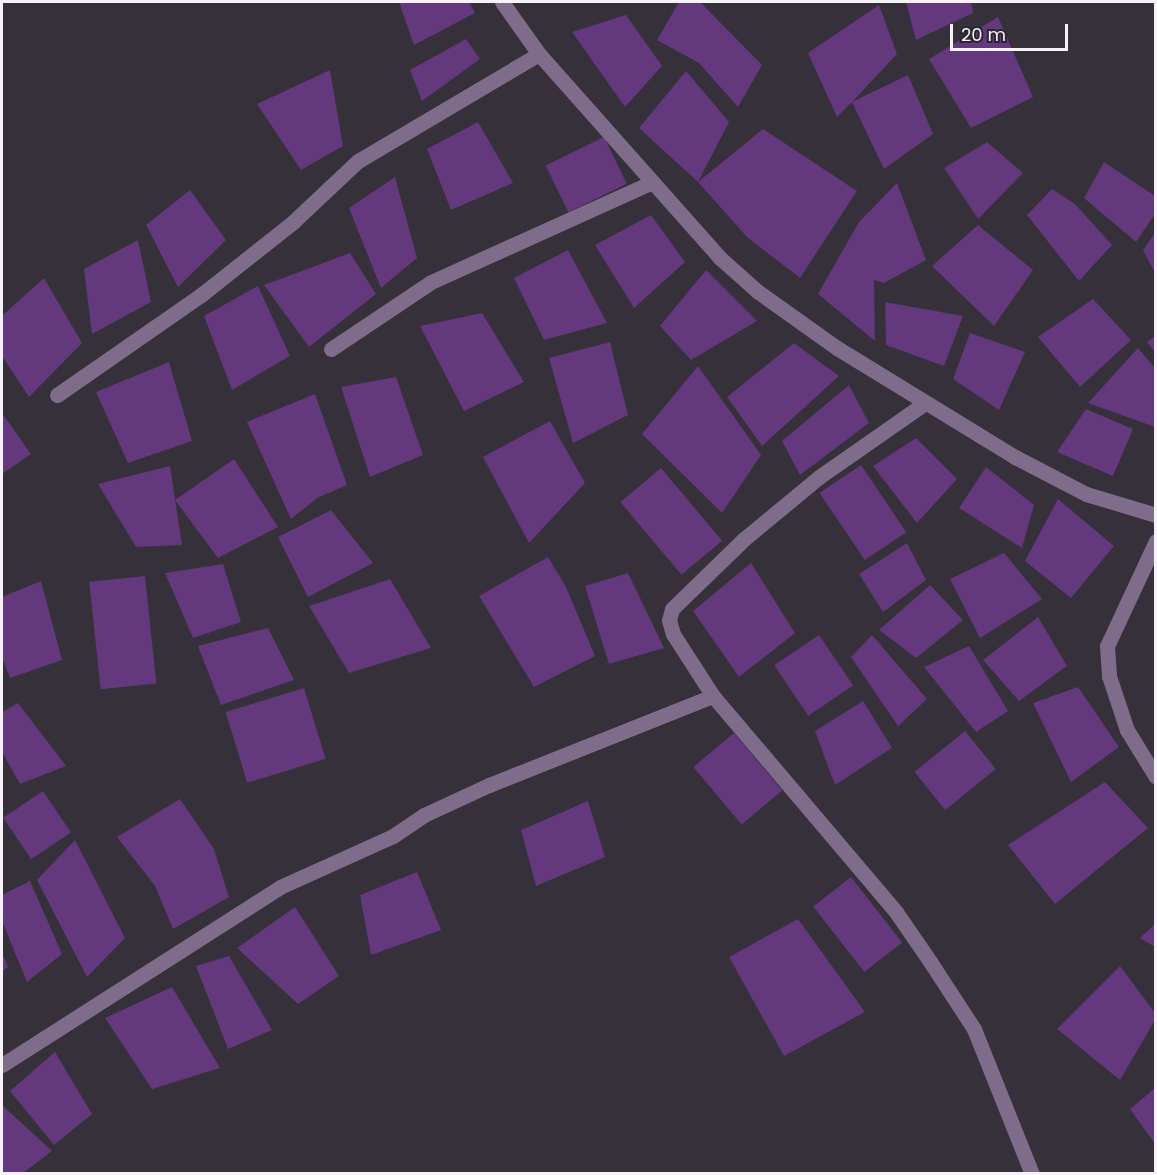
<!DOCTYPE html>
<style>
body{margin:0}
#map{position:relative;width:1157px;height:1175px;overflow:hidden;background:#353039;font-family:Poppins,sans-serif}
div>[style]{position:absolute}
.building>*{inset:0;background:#63387c;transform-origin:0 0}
.minor>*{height:15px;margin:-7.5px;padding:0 7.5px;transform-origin:7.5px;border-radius:7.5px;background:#7f6c8b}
span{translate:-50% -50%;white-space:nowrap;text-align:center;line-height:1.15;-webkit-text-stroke:4.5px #2b262f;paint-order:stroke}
.frame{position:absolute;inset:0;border:3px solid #f5f2f8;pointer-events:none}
.scale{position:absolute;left:950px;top:24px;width:118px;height:27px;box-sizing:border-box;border:3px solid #f5f2f8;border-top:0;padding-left:8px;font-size:18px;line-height:21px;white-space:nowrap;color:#f5f2f8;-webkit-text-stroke:4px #2b262f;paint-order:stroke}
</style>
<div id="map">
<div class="building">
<div style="clip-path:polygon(399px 2px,469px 2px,475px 13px,414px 45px)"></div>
<div style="clip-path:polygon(679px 2px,700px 2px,762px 65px,738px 107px,699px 63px,657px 40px)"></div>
<div style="clip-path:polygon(906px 2px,971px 2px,973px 13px,916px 40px)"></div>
<div style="clip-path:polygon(879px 5px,897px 54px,852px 102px,908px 75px,933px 134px,884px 169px,852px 102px,837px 117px,808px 53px)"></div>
<div style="clip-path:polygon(626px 15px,662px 66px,625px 107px,572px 32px)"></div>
<div style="clip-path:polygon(998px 17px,1033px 97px,971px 128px,929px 59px)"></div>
<div style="clip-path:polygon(466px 39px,480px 59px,422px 101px,410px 70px)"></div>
<div style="clip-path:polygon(330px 70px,343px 146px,301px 170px,257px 104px)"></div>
<div style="clip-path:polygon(686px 71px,729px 122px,698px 182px,639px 128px)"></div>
<div style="clip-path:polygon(478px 122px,513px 183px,451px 210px,427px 149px)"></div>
<div style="clip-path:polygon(763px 129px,857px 191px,800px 278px,747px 237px,698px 182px)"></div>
<div style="left:604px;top:137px;width:52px;height:65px;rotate:64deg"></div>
<div style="clip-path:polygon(987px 142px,1023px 173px,978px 219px,944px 168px)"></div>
<div style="clip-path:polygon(1104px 162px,1155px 196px,1155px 214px,1136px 242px,1084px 198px)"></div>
<div style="clip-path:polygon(395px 177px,417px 258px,381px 288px,349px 208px)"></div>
<div style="clip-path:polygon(897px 183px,926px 260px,884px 283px,874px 280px,875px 341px,818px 294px,859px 222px)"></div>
<div style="clip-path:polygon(1052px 189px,1075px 204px,1112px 245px,1079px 281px,1027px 215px)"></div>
<div style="clip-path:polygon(190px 190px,226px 240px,178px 287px,146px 225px)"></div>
<div style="clip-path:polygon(651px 215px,685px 262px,634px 308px,595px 245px)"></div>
<div style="clip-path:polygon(978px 225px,1033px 270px,994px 326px,932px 266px)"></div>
<div style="clip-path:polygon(1155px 233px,1155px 273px,1143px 250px)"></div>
<div style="clip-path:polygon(138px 240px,151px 302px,92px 334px,84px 269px)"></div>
<div style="clip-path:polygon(568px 250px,607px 323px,544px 340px,514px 278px)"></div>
<div style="clip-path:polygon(350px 253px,376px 294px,309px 347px,264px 285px)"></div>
<div style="clip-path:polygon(706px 270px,757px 321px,691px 360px,660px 326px)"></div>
<div style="clip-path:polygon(44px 278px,82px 343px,29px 397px,2px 356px,2px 316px)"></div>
<div style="clip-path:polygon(258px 286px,290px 356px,232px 390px,204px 316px)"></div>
<div style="clip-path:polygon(1093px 299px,1131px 340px,1080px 387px,1038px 337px)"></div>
<div style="clip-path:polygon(885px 302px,963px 316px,944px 366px,886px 345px)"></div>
<div style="clip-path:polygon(482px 313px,524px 382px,464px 411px,420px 326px)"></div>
<div style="clip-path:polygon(970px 333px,1025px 352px,999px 410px,953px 379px)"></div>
<div style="clip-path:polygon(1155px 336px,1155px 352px,1147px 342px)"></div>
<div style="clip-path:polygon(610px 342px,628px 415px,573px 443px,549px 358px)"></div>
<div style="clip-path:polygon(794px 343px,839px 376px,762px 446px,727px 397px)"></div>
<div style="clip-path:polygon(1138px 348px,1155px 368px,1155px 427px,1088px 403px)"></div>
<div style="clip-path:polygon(169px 362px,192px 441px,128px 463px,96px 392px)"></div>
<div style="clip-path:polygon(698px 366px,761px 455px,722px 513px,642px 434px)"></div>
<div style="clip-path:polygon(396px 377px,423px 455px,370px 477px,341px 387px)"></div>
<div style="clip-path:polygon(849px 385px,869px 423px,800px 475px,782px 441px)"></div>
<div style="clip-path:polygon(315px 394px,347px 485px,317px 498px,291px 519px,247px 422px)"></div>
<div style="clip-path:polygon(1086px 409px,1133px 429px,1113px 476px,1057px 452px)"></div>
<div style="clip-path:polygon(2px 413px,31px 454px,2px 474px)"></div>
<div style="clip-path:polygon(550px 421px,585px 483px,529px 543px,483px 457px)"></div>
<div style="clip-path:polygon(916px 438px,957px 479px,917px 523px,873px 466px)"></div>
<div style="clip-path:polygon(234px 459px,278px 527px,218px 558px,175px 500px)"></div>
<div style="left:861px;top:465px;width:81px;height:50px;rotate:56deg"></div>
<div style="clip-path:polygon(170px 466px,182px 545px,136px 547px,98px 484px)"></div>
<div style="clip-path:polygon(986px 467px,1034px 505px,1022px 548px,959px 508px)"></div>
<div style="left:661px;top:468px;width:95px;height:53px;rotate:50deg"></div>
<div style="clip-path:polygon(1058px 499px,1114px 546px,1071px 598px,1025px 561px)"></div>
<div style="clip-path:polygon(331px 510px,373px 563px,308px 597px,278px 537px)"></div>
<div style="clip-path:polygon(907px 543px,926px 580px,883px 612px,859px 574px)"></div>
<div style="clip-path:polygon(1004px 553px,1042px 599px,980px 638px,950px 579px)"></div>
<div style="clip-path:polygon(548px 557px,566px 587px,595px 656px,534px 687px,479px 596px)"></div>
<div style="clip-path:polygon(751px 563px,795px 633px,739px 677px,693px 611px)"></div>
<div style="clip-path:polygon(223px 564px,241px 622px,193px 638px,165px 573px)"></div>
<div style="clip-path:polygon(628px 573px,664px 648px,609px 664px,585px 586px)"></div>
<div style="left:145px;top:576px;width:108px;height:56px;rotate:84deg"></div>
<div style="clip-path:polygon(390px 579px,431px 648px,349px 673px,309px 606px)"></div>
<div style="clip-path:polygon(41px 581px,62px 660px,10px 678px,2px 657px,2px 597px)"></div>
<div style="clip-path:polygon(930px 585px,963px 620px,916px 658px,879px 630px)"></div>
<div style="clip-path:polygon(1038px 617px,1067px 666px,1019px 701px,983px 660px)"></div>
<div style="clip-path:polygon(268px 628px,294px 680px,221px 705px,198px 646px)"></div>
<div style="left:819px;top:635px;width:61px;height:54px;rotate:56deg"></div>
<div style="clip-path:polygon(872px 635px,927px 699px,898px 726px,851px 657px)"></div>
<div style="clip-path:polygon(969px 646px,1008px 711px,976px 732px,924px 667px)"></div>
<div style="clip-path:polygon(1078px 687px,1119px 747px,1071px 782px,1033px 703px)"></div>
<div style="left:304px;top:688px;width:74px;height:82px;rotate:73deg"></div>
<div style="clip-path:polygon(863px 701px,892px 748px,835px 785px,815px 731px)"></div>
<div style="clip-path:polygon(18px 703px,66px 766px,20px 784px,2px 752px,2px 712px)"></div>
<div style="left:965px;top:731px;width:49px;height:65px;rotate:51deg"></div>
<div style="left:734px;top:733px;width:75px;height:53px;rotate:50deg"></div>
<div style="clip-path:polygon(1105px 782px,1148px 828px,1055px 904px,1008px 845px)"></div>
<div style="left:43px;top:791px;width:50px;height:48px;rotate:56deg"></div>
<div style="clip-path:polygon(180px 799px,214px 849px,229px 897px,173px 929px,155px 886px,117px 837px)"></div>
<div style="clip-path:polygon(588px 801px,605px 857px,536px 886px,521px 830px)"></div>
<div style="clip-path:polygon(75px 840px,125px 938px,87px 977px,37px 880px)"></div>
<div style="clip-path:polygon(417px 872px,441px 930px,371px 955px,360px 895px)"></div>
<div style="left:851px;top:877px;width:83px;height:48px;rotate:52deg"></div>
<div style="clip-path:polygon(30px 881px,62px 954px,27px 982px,2px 921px,2px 895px)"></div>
<div style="clip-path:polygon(295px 907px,339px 976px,298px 1004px,237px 948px)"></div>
<div style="clip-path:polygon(798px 919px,865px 1012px,784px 1056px,729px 957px)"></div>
<div style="clip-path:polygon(1155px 924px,1155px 947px,1140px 938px)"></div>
<div style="clip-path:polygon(2px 953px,8px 967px,2px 972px)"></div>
<div style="clip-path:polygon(229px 956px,272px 1030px,228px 1049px,196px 966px)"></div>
<div style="clip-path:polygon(1120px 966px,1155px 1013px,1155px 1020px,1120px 1080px,1057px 1029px)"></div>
<div style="clip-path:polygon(172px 987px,220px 1068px,152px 1089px,105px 1018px)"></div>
<div style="clip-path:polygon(55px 1052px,92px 1114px,54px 1145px,10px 1091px)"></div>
<div style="clip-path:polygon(1155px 1088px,1155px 1144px,1130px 1109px)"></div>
<div style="clip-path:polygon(2px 1105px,52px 1151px,23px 1173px,2px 1173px)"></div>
</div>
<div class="minor">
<div style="left:502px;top:2px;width:64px;rotate:54.6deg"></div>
<div style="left:539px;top:54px;width:273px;rotate:48.4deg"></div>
<div style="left:720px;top:258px;width:50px;rotate:41.7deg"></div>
<div style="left:757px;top:291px;width:98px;rotate:35.5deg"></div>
<div style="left:837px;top:348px;width:209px;rotate:31.5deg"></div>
<div style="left:1015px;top:457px;width:80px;rotate:27.5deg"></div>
<div style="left:1086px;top:494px;width:73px;rotate:16.7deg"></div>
<div style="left:331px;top:349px;width:120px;rotate:-33.8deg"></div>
<div style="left:431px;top:282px;width:243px;rotate:-24.3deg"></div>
<div style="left:57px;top:395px;width:175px;rotate:-34.8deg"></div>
<div style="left:201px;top:295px;width:117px;rotate:-38.4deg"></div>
<div style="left:293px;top:222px;width:89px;rotate:-43.2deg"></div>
<div style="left:358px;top:161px;width:210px;rotate:-30.6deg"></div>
<div style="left:925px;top:403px;width:129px;rotate:145.1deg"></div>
<div style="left:819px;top:477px;width:97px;rotate:140.4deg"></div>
<div style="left:744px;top:539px;width:100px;rotate:135.8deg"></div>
<div style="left:672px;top:609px;width:11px;rotate:105deg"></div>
<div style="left:669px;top:620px;width:15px;rotate:74deg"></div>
<div style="left:673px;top:634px;width:74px;rotate:57.2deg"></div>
<div style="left:713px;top:696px;width:283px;rotate:49.7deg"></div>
<div style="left:896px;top:912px;width:62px;rotate:55.5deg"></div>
<div style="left:931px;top:963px;width:79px;rotate:56.9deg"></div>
<div style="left:974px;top:1029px;width:156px;rotate:68.2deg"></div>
<div style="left:1156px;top:541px;width:116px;rotate:115deg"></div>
<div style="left:1107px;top:646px;width:30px;rotate:86deg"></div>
<div style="left:1109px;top:676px;width:57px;rotate:71.6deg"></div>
<div style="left:1127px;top:730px;width:55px;rotate:58.3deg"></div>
<div style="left:2px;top:1065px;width:330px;rotate:-32.6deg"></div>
<div style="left:280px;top:887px;width:124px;rotate:-24.3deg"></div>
<div style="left:393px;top:836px;width:37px;rotate:-34deg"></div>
<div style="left:424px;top:815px;width:72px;rotate:-24.8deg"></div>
<div style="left:489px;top:785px;width:241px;rotate:-21.7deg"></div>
</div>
<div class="frame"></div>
<div class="scale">20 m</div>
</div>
